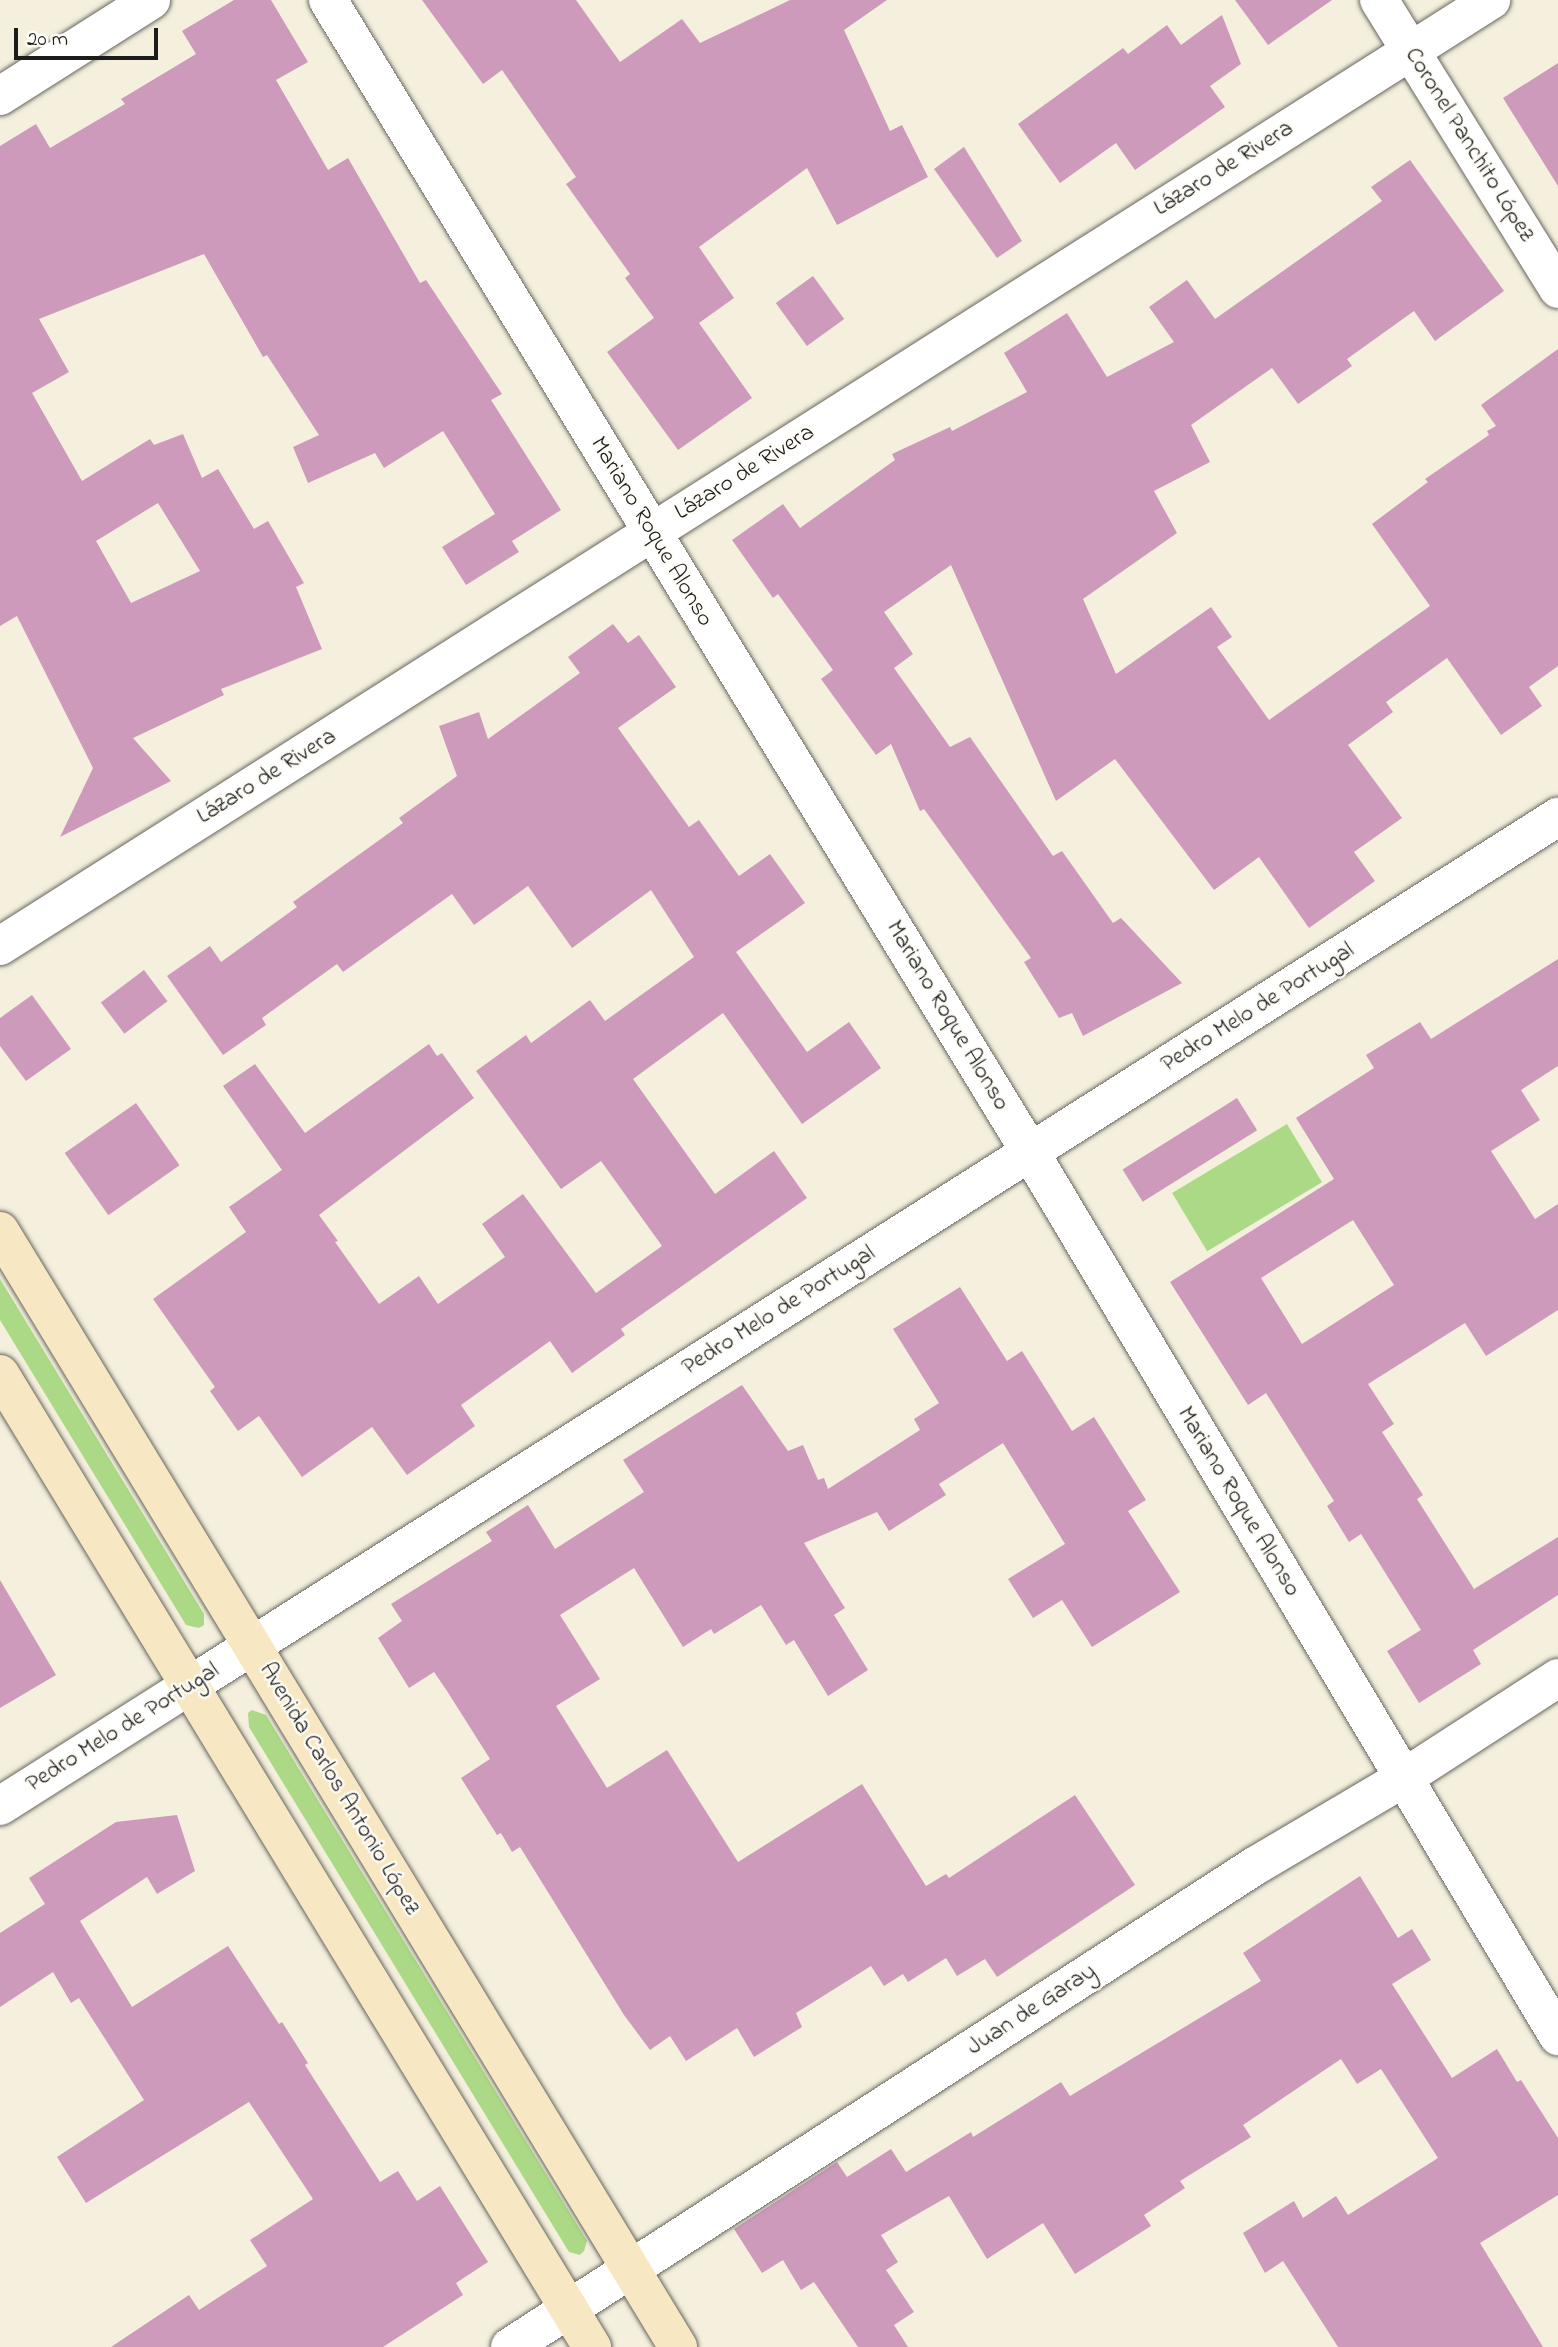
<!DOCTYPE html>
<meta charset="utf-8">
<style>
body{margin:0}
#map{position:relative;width:1558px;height:2347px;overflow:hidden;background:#f4f0dd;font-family:"Indie Flower",sans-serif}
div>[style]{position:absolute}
.green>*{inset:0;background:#abd985;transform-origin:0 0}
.building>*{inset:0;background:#ce9abc;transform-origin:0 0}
.roads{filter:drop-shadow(0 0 2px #686660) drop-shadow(0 0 2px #686660)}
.minor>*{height:38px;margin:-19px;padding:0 19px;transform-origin:19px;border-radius:19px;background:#fff}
.tertiary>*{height:38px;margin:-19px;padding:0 19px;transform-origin:19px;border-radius:19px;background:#fff}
.secondary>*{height:38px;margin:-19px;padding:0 19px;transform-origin:19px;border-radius:19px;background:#f7e8c3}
span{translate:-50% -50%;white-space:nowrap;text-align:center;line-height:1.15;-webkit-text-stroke:5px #fdfcf7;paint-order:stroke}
.street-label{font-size:24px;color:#1c1c1c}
.scale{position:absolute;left:14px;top:28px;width:144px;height:32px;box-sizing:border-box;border:4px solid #1c1c1c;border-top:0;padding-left:9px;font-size:21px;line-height:24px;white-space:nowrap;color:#1c1c1c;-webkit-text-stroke:5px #fdfcf7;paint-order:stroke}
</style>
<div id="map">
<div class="green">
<div style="left:1287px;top:1124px;width:68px;height:134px;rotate:59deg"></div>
<div style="clip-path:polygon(0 1279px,204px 1614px,204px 1625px,199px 1628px,186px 1625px,0 1320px)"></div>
<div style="clip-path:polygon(252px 1710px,266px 1715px,587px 2241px,584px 2251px,580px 2255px,569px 2252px,249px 1727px,248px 1713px)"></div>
</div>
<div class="building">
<div style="clip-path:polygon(evenodd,234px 0,271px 0,308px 62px,276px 80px,328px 170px,348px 158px,420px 283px,426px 280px,502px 394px,491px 400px,561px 510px,512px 541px,519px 552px,466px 585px,442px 547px,495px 514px,443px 431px,384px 468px,375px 453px,308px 483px,293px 447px,319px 435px,267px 355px,263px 357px,204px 254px,39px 319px,69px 372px,32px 393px,82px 481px,150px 439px,154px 445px,183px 434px,202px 478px,218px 469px,254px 529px,268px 521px,304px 583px,296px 587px,322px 649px,221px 689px,224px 695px,133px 738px,171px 781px,60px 837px,93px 768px,17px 616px,0 626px,0 146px,36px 124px,50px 148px,125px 104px,121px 99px,196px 54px,182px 31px,234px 0,158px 503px,200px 571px,131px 603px,96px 541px,158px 503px)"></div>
<div style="clip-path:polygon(422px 0,576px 0,620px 62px,682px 19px,700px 43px,790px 0,887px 0,844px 30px,890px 131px,902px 125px,928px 177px,837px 225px,807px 168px,699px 247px,734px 298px,699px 323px,752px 398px,678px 450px,607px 352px,654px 318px,625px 278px,630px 274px,566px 184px,576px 177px,502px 70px,483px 84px)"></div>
<div style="clip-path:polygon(1235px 0,1332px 0,1268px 45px)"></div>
<div style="clip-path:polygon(1222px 15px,1241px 64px,1210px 86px,1225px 107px,1135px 170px,1116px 143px,1060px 183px,1018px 124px,1123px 48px,1128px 54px,1167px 25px,1181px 45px)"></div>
<div style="clip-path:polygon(1558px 63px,1558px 186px,1503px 98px)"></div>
<div style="clip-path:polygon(964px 147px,1022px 241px,997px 258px,934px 169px)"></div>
<div style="clip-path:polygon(1410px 160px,1504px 291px,1435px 341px,1414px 311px,1347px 359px,1352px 366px,1298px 404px,1272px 368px,1191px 425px,1210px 462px,1154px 491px,1177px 533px,1083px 599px,1116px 674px,1211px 607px,1232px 637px,1217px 647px,1269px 720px,1430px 606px,1372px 524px,1428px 482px,1425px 479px,1489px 435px,1487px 431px,1496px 426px,1481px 405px,1558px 349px,1558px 666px,1529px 687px,1542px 706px,1501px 735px,1447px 658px,1386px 702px,1393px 712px,1348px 745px,1402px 818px,1354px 852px,1375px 881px,1309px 928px,1259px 857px,1214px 890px,1115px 759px,1056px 801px,951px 565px,884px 612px,913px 654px,894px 668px,950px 747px,970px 737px,1053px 856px,1062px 851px,1113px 923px,1121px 918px,1182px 983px,1083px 1036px,1072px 1013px,1059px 1018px,1024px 962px,1031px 958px,924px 809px,920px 811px,891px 744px,876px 755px,821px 679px,833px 670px,778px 594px,773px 598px,732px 540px,783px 504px,800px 528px,895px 460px,892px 454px,950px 427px,952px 431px,1027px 392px,1004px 353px,1067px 313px,1107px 377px,1174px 342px,1149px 307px,1187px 280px,1215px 319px,1382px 201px,1371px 187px)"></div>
<div style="left:813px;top:276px;width:53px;height:46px;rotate:54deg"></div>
<div style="clip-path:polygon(613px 624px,628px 643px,639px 635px,676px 687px,618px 728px,689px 827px,699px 820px,739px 876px,770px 854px,805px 903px,736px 952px,807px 1052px,849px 1022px,881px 1068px,802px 1124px,723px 1013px,633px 1079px,715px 1194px,774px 1151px,807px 1198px,621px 1329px,625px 1335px,572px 1373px,550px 1341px,461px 1405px,475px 1426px,407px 1475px,372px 1427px,302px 1477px,259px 1416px,238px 1431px,210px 1391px,215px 1387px,153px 1299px,246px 1232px,229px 1207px,282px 1170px,223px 1086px,255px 1064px,305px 1133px,429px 1044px,437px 1056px,442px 1053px,474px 1098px,319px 1215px,338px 1241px,335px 1242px,379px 1304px,419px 1276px,438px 1304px,505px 1257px,482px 1224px,523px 1194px,596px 1293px,662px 1246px,601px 1161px,561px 1189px,476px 1071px,526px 1035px,531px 1043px,590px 1000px,605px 1021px,694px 957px,651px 890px,572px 948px,528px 886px,474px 925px,452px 894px,343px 972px,337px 964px,262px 1018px,266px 1025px,223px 1055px,167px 976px,210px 946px,221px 962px,297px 907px,293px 902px,403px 823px,399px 818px,457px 776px,439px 726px,479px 712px,488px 739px,580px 673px,568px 657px)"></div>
<div style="clip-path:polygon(evenodd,1558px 959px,1558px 1066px,1521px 1090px,1540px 1120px,1491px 1151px,1535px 1219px,1558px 1204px,1558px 1310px,1486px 1356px,1465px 1323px,1368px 1384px,1394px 1424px,1382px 1432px,1423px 1495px,1417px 1499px,1474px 1589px,1558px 1537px,1558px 1595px,1473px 1650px,1481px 1664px,1419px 1703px,1387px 1651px,1421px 1630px,1361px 1534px,1349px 1542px,1327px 1506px,1334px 1501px,1266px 1393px,1248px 1405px,1170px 1282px,1334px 1179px,1296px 1118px,1374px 1068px,1366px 1055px,1420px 1022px,1431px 1039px,1558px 959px,1353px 1220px,1394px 1285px,1302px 1344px,1261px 1278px,1353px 1220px)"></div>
<div style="left:144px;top:970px;width:39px;height:54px;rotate:53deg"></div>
<div style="clip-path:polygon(32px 995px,71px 1049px,26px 1081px,0 1046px,0 1018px)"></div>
<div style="left:1237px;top:1098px;width:38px;height:135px;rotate:58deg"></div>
<div style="left:136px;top:1103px;width:76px;height:87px;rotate:55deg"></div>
<div style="clip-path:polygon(960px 1287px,1007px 1361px,1022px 1351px,1072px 1431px,1094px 1417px,1146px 1500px,1128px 1511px,1180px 1592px,1092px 1647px,1062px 1600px,1033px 1618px,1008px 1579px,1065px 1544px,1003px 1443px,939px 1484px,946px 1495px,889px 1531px,877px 1512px,804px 1543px,845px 1608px,834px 1615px,868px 1670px,828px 1696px,794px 1640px,786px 1645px,761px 1605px,714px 1634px,711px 1629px,683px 1647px,634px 1568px,560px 1615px,600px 1679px,556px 1706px,607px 1788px,667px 1750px,738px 1862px,862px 1784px,926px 1886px,946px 1874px,949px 1878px,1075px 1795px,1135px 1885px,997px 1977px,985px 1959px,957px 1976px,946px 1958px,908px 1982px,903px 1974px,884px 1986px,871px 1966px,796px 2013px,802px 2027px,754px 2057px,737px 2028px,686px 2061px,670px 2036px,650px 2050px,624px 2015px,520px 1847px,512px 1852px,501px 1833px,497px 1835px,461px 1778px,490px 1759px,447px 1691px,434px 1672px,409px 1688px,378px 1638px,402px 1621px,391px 1604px,492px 1541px,486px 1532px,528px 1505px,555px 1549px,644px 1492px,623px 1460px,742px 1385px,788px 1451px,803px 1445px,818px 1480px,824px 1478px,828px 1489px,920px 1430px,914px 1419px,939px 1403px,893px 1329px)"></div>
<div style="clip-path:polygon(0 1580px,56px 1675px,0 1708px)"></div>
<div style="clip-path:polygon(177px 1815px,195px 1871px,157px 1894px,147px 1877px,80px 1921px,132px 2007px,228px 1946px,279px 2024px,282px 2022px,308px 2063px,305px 2065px,380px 2182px,398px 2171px,417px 2201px,440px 2186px,488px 2262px,456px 2283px,463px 2295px,383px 2347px,111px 2347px,189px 2295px,199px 2310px,267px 2266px,250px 2240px,313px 2199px,249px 2102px,86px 2203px,57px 2157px,144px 2100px,79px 1998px,71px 2003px,53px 1972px,0 2007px,0 1933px,45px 1904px,29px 1878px,116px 1822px)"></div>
<div style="clip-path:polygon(1360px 1876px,1398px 1938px,1412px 1929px,1431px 1960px,1392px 1984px,1452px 2078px,1497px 2049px,1517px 2082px,1521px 2080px,1558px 2138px,1558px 2195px,1480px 2243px,1543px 2347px,1338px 2347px,1283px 2261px,1265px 2273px,1243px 2233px,1294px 2201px,1303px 2218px,1336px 2196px,1348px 2215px,1438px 2158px,1381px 2069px,1357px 2084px,1341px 2059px,1243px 2125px,1251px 2137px,1180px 2181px,1185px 2188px,1144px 2215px,1151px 2226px,1075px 2274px,1043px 2223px,987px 2259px,949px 2196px,881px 2235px,898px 2262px,886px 2270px,914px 2312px,894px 2325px,908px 2347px,858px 2347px,814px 2282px,801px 2290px,783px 2260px,762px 2273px,734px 2229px,837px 2162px,847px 2177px,891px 2149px,906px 2172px,971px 2132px,973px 2137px,1061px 2082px,1070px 2096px,1261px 1981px,1243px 1953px)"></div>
</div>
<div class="roads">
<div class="minor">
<div style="left:328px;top:0;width:1349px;rotate:58.64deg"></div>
<div style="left:1030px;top:1152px;width:1030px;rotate:59.15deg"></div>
<div style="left:1379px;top:0;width:340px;rotate:58.2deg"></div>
<div style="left:0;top:96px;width:179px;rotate:-32.4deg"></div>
<div style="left:0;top:946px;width:1766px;rotate:-32.39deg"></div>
<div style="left:0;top:1806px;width:224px;rotate:-32.4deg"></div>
<div style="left:510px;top:2347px;width:887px;rotate:-32.85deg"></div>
<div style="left:1255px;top:1866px;width:171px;rotate:-30.6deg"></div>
<div style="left:1402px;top:1779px;width:186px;rotate:-32.9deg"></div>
</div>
<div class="tertiary">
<div style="left:189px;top:1686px;width:1622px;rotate:-32.41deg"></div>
</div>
<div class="secondary">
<div style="left:0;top:1231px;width:1306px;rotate:58.72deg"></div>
<div style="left:0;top:1374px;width:1139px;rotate:58.68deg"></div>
</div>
</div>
<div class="street-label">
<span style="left:1469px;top:145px;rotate:58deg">Coronel Panchito López</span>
<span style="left:1224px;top:169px;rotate:-32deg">Lázaro de Rivera</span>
<span style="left:745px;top:473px;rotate:-32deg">Lázaro de Rivera</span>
<span style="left:651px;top:532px;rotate:59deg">Mariano Roque Alonso</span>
<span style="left:267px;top:777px;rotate:-32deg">Lázaro de Rivera</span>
<span style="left:1258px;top:1008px;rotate:-32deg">Pedro Melo de Portugal</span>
<span style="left:947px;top:1016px;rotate:59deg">Mariano Roque Alonso</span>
<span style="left:779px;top:1311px;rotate:-32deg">Pedro Melo de Portugal</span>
<span style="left:1238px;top:1502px;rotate:59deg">Mariano Roque Alonso</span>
<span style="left:123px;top:1728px;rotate:-32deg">Pedro Melo de Portugal</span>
<span style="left:339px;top:1789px;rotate:59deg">Avenida Carlos Antonio López</span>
<span style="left:1032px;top:2010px;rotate:-33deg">Juan de Garay</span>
</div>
<div class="scale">20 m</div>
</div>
